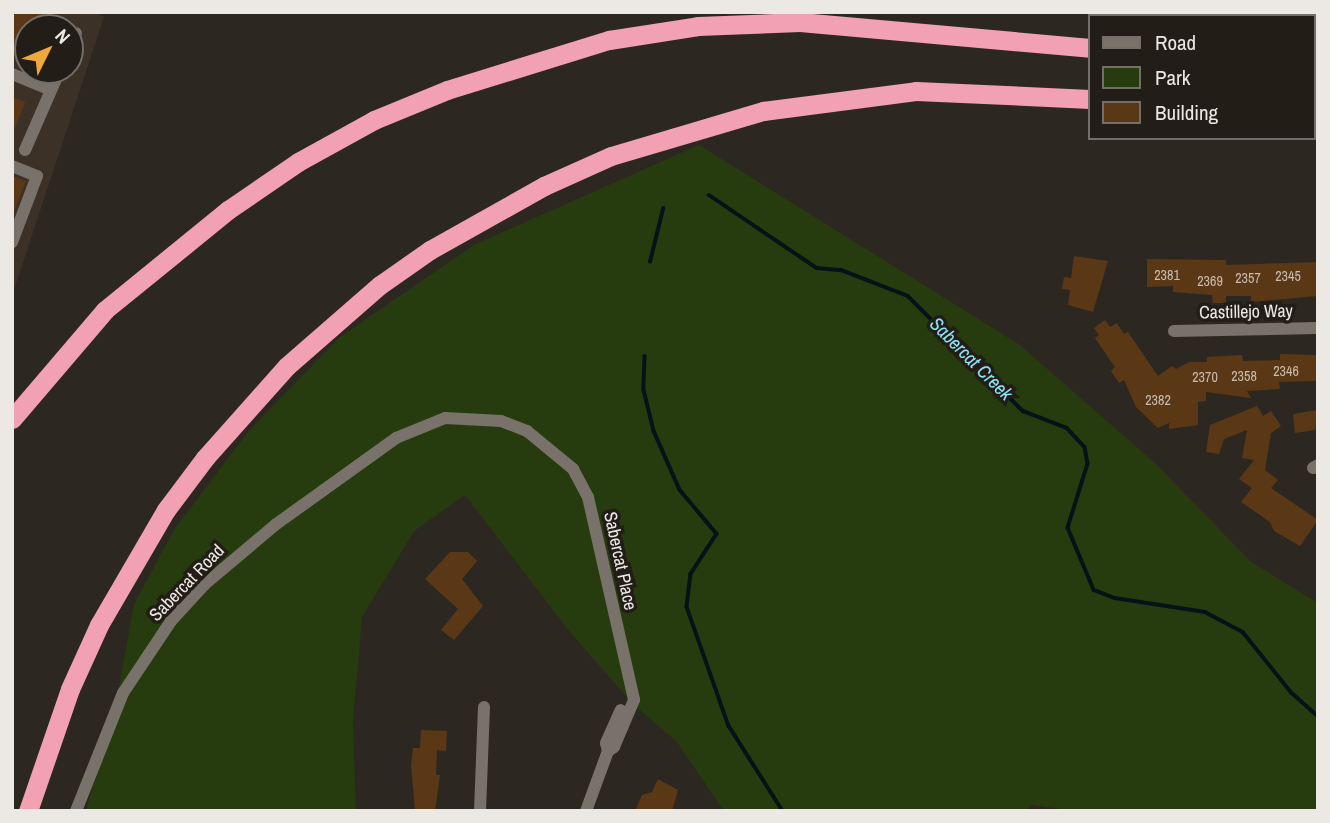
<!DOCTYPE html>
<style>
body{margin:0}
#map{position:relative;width:1330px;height:823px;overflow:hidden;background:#2d2721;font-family:"Archivo Narrow",sans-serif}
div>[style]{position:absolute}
.built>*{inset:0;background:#3c3127}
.green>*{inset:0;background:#273c0e}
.stream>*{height:3.5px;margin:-1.75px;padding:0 1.75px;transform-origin:1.75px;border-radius:1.75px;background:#041317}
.building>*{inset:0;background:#5b3815}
.minor>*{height:12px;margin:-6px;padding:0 6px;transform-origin:6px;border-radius:6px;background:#79726b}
.highway>*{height:19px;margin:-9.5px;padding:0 9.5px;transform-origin:9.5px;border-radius:9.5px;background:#f1a1b1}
span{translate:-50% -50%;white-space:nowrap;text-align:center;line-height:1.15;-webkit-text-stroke:7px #231d18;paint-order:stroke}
.number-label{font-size:14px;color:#c8bcb0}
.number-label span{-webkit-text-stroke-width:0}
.street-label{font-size:18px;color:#ece8e4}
.water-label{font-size:19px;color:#8ee3f8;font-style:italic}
.frame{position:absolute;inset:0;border:14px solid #ece8e4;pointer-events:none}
.legend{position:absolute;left:1088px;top:14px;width:228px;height:126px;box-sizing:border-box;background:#231d18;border:2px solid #736e6a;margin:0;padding:9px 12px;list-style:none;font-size:21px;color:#ece8e4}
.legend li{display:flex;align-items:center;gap:14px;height:35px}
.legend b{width:35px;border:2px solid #736e6a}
.north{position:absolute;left:14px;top:14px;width:70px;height:70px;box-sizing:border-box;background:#231d18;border:2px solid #736e6a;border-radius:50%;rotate:47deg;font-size:19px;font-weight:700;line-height:28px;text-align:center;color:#ece8e4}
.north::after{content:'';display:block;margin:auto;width:24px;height:32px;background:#eea83c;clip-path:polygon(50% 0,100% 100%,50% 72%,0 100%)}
</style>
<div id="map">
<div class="built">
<div style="clip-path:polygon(evenodd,12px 12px,95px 12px,104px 17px,12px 296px,12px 12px,28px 28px,70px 28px,70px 70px,28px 70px,28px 28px)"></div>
</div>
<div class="green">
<div style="clip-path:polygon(699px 145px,1020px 345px,1156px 464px,1251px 562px,1318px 603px,1318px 811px,1076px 811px,1032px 805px,1025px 811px,724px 811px,677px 742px,634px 705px,569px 631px,465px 495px,414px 531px,362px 617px,353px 719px,356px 811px,86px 811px,114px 715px,134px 604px,174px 530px,247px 433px,340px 337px,474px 245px)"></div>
</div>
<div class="stream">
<div style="left:709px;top:195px;width:130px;rotate:34.1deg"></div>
<div style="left:817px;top:268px;width:24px;rotate:5deg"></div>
<div style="left:841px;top:270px;width:72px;rotate:21.2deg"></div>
<div style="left:908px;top:296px;width:163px;rotate:45deg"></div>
<div style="left:1023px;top:411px;width:47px;rotate:21.1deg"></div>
<div style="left:1067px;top:428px;width:26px;rotate:47deg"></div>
<div style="left:1085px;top:447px;width:17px;rotate:80deg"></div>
<div style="left:1088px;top:464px;width:67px;rotate:107.4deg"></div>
<div style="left:1068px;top:528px;width:67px;rotate:67.2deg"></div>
<div style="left:1094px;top:590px;width:22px;rotate:21deg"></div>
<div style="left:1115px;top:598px;width:91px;rotate:8.8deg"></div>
<div style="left:1205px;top:612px;width:43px;rotate:27.8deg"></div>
<div style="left:1243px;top:632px;width:77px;rotate:51.3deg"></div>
<div style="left:1291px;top:692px;width:36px;rotate:42deg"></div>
<div style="left:650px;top:262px;width:55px;rotate:-76.2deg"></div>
<div style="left:645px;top:356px;width:34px;rotate:92deg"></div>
<div style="left:644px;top:390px;width:42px;rotate:76.3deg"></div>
<div style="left:654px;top:431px;width:64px;rotate:66.2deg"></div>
<div style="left:680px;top:490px;width:57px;rotate:49.9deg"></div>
<div style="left:717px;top:534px;width:48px;rotate:123deg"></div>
<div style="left:691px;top:574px;width:33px;rotate:97deg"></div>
<div style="left:687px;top:607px;width:126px;rotate:70.6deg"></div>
<div style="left:729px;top:726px;width:101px;rotate:57.6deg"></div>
</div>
<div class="building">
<div style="clip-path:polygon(12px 12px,61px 15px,55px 28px,28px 28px,28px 58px,12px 52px)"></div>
<div style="clip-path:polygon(12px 97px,25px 102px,13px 133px,12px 133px)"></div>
<div style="clip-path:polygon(12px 176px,26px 181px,12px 216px)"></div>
<div style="clip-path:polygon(1074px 256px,1108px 261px,1093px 312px,1068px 305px,1070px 290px,1062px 289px,1064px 277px,1071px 278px)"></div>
<div style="clip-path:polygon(1147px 259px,1226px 260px,1226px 265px,1318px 262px,1318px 296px,1251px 302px,1251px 296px,1226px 296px,1226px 303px,1213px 303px,1212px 295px,1173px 292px,1173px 286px,1147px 287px)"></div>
<div style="clip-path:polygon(1105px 320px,1110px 327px,1117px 323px,1124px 334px,1128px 332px,1158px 376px,1172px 366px,1176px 369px,1189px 362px,1207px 362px,1207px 357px,1242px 355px,1243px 361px,1280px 360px,1280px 354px,1318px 355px,1318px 381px,1279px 382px,1280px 389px,1247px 391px,1251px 398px,1206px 392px,1206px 401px,1198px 402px,1198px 425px,1169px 429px,1169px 423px,1158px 428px,1136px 407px,1124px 380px,1119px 383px,1111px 371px,1115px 367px,1095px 338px,1099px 335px,1094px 328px)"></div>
<div style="clip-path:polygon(1257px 406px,1263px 416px,1271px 411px,1281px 426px,1271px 433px,1265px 470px,1278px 480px,1271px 488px,1318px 520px,1300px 546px,1274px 531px,1270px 522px,1241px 502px,1252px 488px,1239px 479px,1254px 460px,1242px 458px,1247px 430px,1224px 439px,1219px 454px,1206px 452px,1210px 425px)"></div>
<div style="clip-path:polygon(1318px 410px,1315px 430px,1295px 433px,1293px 414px)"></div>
<div style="clip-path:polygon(450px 552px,468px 552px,477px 561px,462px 579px,483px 606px,454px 640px,441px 630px,458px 609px,425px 579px)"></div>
<div style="clip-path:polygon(421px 730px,447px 731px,446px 751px,437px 750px,436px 775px,440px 775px,435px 811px,415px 810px,411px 765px,413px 748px,420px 748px)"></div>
<div style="clip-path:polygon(658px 779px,678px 790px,672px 811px,635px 811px,642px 795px,652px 792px)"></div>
</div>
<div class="minor">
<div style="left:70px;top:46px;width:14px;rotate:-65deg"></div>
<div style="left:12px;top:74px;width:42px;rotate:22.3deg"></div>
<div style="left:25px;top:150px;width:87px;rotate:-66.4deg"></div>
<div style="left:12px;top:166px;width:27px;rotate:22deg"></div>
<div style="left:37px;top:176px;width:71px;rotate:110.7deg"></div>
<div style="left:1174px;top:331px;width:144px;rotate:-1.2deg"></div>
<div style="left:1313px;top:468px;width:6px;rotate:-31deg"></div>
<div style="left:76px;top:811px;width:127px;rotate:-68.3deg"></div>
<div style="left:123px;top:693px;width:87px;rotate:-56.3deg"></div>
<div style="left:171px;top:621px;width:50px;rotate:-47.4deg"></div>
<div style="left:205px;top:584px;width:92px;rotate:-40.1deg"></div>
<div style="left:275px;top:525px;width:149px;rotate:-35.7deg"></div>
<div style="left:396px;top:438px;width:53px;rotate:-22.2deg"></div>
<div style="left:445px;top:418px;width:56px;rotate:3.1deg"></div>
<div style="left:501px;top:421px;width:28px;rotate:21deg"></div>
<div style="left:527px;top:431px;width:60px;rotate:39.6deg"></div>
<div style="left:573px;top:469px;width:32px;rotate:62deg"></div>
<div style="left:588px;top:497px;width:208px;rotate:77.2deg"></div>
<div style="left:634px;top:700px;width:51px;rotate:113.1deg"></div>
<div style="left:614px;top:747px;width:7px;rotate:146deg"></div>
<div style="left:480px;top:811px;width:104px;rotate:-87.8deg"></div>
<div style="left:586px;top:811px;width:64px;rotate:-69.9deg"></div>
<div style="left:608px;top:751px;width:8px;rotate:-104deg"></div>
<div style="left:606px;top:743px;width:36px;rotate:-66deg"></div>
</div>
<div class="highway">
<div style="left:1314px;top:58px;width:4px"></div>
<div style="left:1314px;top:75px;width:4px;rotate:14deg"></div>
<div style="left:1314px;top:124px;width:4px"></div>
<div style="left:12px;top:419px;width:143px;rotate:-49.5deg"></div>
<div style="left:105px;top:310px;width:159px;rotate:-39.1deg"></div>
<div style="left:228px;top:210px;width:85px;rotate:-34.4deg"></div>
<div style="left:298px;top:162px;width:87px;rotate:-28.9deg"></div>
<div style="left:374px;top:120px;width:79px;rotate:-22.3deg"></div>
<div style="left:447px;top:90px;width:170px;rotate:-17.2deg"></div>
<div style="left:609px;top:40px;width:90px;rotate:-8.9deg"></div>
<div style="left:698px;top:26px;width:102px;rotate:-2.2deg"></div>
<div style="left:800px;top:22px;width:291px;rotate:5.1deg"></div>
<div style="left:28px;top:811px;width:129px;rotate:-71deg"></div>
<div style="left:70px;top:689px;width:70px;rotate:-65.6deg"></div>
<div style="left:99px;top:625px;width:133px;rotate:-59.8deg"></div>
<div style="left:166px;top:510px;width:65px;rotate:-53.1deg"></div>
<div style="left:205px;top:458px;width:123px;rotate:-48.3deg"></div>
<div style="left:287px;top:366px;width:123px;rotate:-41.1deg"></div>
<div style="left:380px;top:285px;width:61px;rotate:-35deg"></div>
<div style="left:430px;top:250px;width:131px;rotate:-29.3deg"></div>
<div style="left:544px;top:186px;width:73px;rotate:-24.1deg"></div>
<div style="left:611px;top:156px;width:159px;rotate:-16.5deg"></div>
<div style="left:763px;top:111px;width:154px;rotate:-7.4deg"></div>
<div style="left:916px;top:91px;width:174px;rotate:2.6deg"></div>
</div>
<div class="number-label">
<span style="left:1167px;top:275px">2381</span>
<span style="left:1288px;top:276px">2345</span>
<span style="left:1248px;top:278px">2357</span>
<span style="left:1210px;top:281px">2369</span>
<span style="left:1286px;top:371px">2346</span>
<span style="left:1244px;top:376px">2358</span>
<span style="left:1205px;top:377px">2370</span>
<span style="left:1158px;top:400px">2382</span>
</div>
<div class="street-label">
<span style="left:1246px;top:312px;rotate:-1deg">Castillejo Way</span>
<span style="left:620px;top:561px;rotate:78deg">Sabercat Place</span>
<span style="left:187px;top:583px;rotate:-46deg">Sabercat Road</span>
</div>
<div class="water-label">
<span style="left:971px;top:359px;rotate:45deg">Sabercat Creek</span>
</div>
<div class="frame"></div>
<ul class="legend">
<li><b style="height:9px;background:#79726b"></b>Road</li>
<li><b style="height:19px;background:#273c0e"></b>Park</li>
<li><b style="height:19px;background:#5b3815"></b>Building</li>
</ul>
<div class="north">N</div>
</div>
